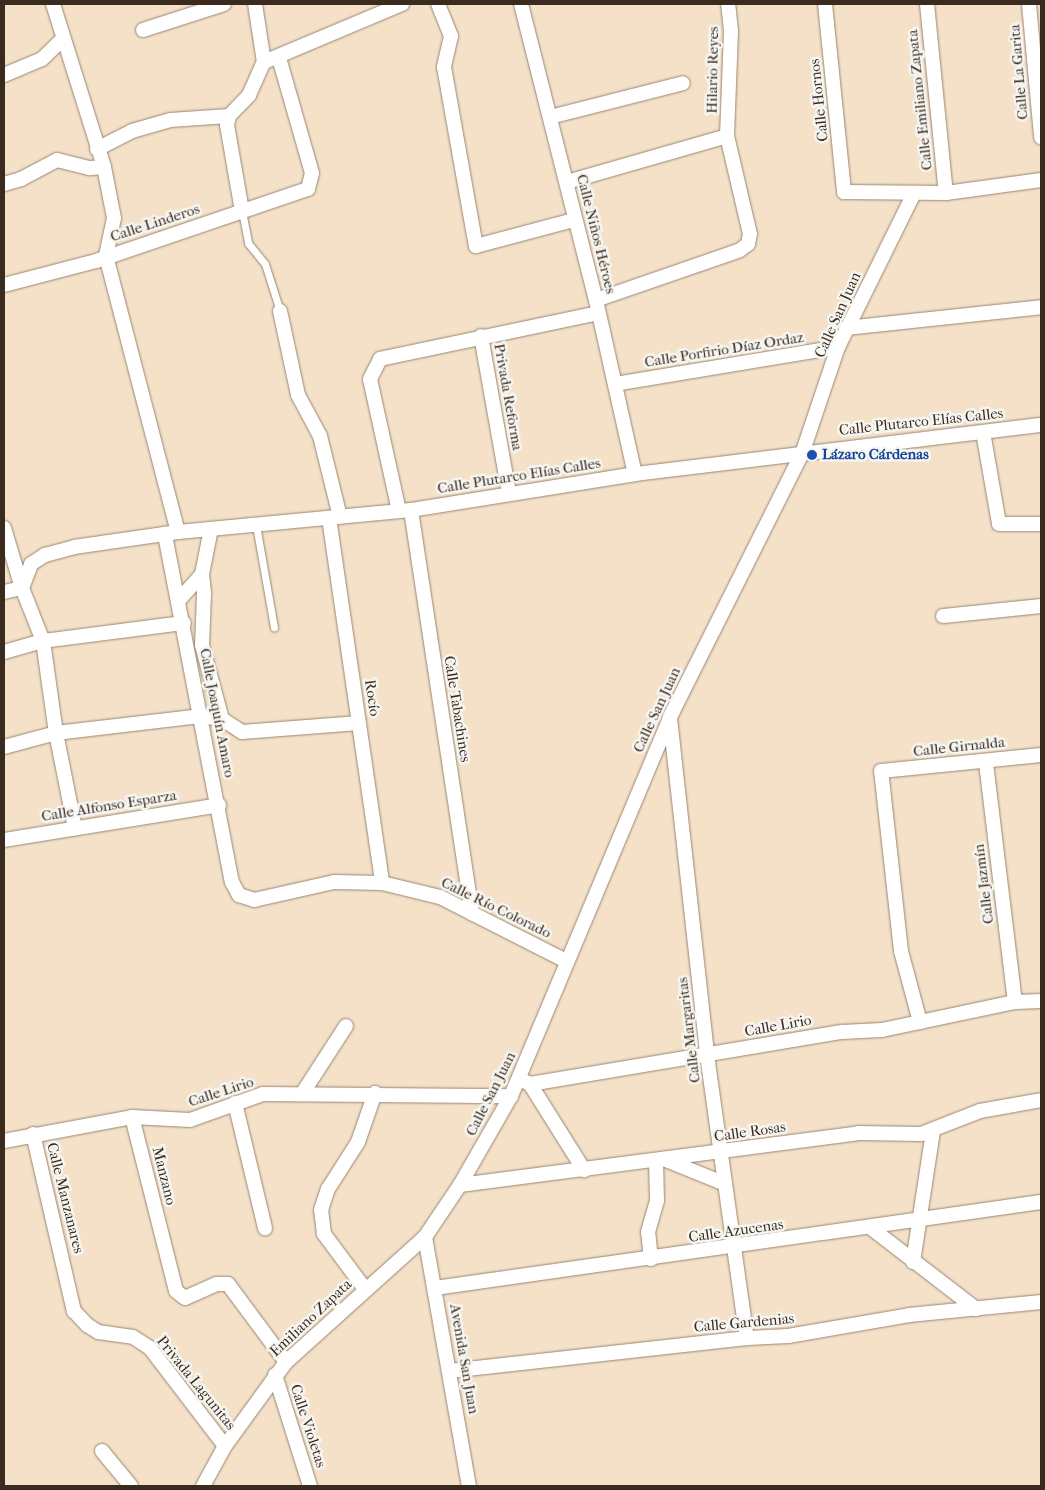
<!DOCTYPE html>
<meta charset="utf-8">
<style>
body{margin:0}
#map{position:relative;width:1045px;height:1490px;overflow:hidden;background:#f4e1c8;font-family:"IM FELL French Canon",serif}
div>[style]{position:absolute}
.roads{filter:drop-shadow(0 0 1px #988673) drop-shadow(0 0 1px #988673)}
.service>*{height:7px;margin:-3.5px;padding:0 3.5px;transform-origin:3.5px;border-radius:3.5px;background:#fff}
.minor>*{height:14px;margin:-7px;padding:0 7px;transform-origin:7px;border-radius:7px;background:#fff}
.dots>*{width:14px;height:14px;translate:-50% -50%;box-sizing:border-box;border:2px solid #f6f6f2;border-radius:50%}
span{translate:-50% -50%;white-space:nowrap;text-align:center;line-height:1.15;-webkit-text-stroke:5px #f6f6f2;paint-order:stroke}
.street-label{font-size:15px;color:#3b2a1e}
.transit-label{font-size:15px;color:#164399;font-weight:700}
.left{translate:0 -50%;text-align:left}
.frame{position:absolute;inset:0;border:5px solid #3b2a1e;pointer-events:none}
</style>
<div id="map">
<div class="roads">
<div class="service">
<div style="left:242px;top:211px;width:33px;rotate:79deg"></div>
<div style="left:248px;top:243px;width:27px;rotate:51deg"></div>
<div style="left:265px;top:264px;width:49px;rotate:72.3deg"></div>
<div style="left:256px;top:525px;width:104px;rotate:80deg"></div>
</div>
<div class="minor">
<div style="left:53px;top:4px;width:171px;rotate:72.6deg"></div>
<div style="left:255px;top:4px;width:59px;rotate:81.2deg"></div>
<div style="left:438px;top:4px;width:35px;rotate:68deg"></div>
<div style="left:451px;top:36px;width:32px;rotate:103deg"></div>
<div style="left:444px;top:67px;width:182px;rotate:79.9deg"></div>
<div style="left:476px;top:246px;width:101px;rotate:-14.9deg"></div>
<div style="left:521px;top:4px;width:305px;rotate:75.8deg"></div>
<div style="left:596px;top:300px;width:178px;rotate:77.4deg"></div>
<div style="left:825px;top:4px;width:189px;rotate:84.2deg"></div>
<div style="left:844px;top:192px;width:102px;rotate:0.6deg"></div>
<div style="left:946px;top:193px;width:96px;rotate:-7.8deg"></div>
<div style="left:927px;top:4px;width:190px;rotate:84.3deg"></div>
<div style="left:1029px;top:4px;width:134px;rotate:84.8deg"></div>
<div style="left:143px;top:30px;width:85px;rotate:-17.8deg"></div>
<div style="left:4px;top:75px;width:41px;rotate:-22.8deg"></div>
<div style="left:42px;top:59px;width:29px;rotate:-44deg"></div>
<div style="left:550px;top:117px;width:137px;rotate:-14.3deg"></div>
<div style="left:97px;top:149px;width:39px;rotate:-27deg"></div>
<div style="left:132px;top:131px;width:40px;rotate:-16deg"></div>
<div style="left:170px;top:120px;width:59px;rotate:-3.9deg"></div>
<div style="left:567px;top:182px;width:166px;rotate:-16deg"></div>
<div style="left:4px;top:184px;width:18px;rotate:-16deg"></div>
<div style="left:21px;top:179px;width:41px;rotate:-27.8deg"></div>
<div style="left:57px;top:160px;width:34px;rotate:14deg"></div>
<div style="left:90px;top:168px;width:14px;rotate:-4deg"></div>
<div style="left:104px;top:167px;width:52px;rotate:78.9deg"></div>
<div style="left:114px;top:218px;width:39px;rotate:102deg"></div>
<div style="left:106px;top:256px;width:285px;rotate:75.4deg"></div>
<div style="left:242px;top:211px;width:87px;rotate:-99.9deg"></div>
<div style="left:227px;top:125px;width:9px;rotate:-77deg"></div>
<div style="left:229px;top:116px;width:29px;rotate:-46deg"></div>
<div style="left:249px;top:95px;width:36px;rotate:-66deg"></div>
<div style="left:264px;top:62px;width:150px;rotate:-22.8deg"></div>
<div style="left:4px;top:285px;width:95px;rotate:-14.6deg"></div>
<div style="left:96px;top:261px;width:224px;rotate:-18.8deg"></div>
<div style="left:308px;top:189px;width:16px;rotate:-76deg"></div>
<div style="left:312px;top:173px;width:120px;rotate:-106deg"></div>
<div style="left:596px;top:300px;width:152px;rotate:-19.1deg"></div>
<div style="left:740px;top:250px;width:10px;rotate:-37deg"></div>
<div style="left:748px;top:244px;width:10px;rotate:-79deg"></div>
<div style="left:750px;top:234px;width:101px;rotate:-103.2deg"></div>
<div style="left:727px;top:136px;width:105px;rotate:-87.8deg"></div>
<div style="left:731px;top:31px;width:27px;rotate:-96deg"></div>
<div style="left:280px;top:311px;width:86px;rotate:77.9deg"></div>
<div style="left:298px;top:395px;width:47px;rotate:61.8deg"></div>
<div style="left:320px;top:436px;width:83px;rotate:76.1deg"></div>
<div style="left:846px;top:328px;width:196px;rotate:-6.1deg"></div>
<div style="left:481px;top:336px;width:159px;rotate:79.9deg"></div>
<div style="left:615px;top:384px;width:226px;rotate:-9.4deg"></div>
<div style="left:983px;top:432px;width:93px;rotate:80.1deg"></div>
<div style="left:999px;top:524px;width:42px"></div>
<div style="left:411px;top:510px;width:408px;rotate:81.4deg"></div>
<div style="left:399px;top:511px;width:135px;rotate:-102.4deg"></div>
<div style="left:370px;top:379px;width:22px;rotate:-63deg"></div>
<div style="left:380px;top:359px;width:223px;rotate:-11.9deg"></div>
<div style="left:329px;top:518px;width:369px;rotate:81.7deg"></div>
<div style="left:4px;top:528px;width:63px;rotate:73.3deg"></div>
<div style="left:22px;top:588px;width:57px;rotate:68.4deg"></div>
<div style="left:43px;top:641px;width:93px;rotate:82deg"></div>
<div style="left:56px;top:733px;width:97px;rotate:78.7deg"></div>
<div style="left:165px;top:535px;width:353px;rotate:79.1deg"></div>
<div style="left:232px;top:882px;width:15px;rotate:62deg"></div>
<div style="left:239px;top:895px;width:16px;rotate:18deg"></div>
<div style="left:254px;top:900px;width:82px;rotate:-12.7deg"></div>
<div style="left:334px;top:882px;width:48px;rotate:1.2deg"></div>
<div style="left:382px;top:883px;width:60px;rotate:13.6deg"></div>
<div style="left:440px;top:897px;width:141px;rotate:26.9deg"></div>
<div style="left:202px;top:574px;width:20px;rotate:84deg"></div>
<div style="left:204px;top:594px;width:51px;rotate:92.2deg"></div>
<div style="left:202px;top:645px;width:77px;rotate:74.9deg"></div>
<div style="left:4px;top:592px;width:18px;rotate:-13deg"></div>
<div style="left:22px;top:588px;width:26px;rotate:-69deg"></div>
<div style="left:31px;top:564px;width:17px;rotate:-33deg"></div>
<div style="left:45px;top:555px;width:30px;rotate:-15deg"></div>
<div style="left:74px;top:547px;width:105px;rotate:-8.2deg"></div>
<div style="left:178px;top:532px;width:234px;rotate:-5.4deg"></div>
<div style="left:411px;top:510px;width:227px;rotate:-9.1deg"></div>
<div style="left:635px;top:474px;width:409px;rotate:-6.9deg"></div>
<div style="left:178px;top:601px;width:36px;rotate:-48deg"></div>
<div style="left:202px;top:574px;width:46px;rotate:-78.7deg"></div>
<div style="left:943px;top:616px;width:99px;rotate:-5.8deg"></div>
<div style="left:4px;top:652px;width:41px;rotate:-15.8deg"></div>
<div style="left:43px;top:641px;width:142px;rotate:-7.3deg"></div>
<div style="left:670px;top:718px;width:339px;rotate:83.7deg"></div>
<div style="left:707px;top:1055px;width:286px;rotate:82deg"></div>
<div style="left:4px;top:747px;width:54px;rotate:-15.1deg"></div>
<div style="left:56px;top:733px;width:145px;rotate:-6.7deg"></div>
<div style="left:200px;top:716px;width:22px;rotate:8deg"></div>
<div style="left:222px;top:719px;width:24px;rotate:33deg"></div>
<div style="left:242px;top:732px;width:117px;rotate:-4.4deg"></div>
<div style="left:986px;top:763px;width:241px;rotate:83.1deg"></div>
<div style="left:4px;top:840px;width:218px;rotate:-9.2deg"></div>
<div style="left:920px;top:1022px;width:73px;rotate:-105deg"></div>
<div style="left:901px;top:951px;width:181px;rotate:-96.3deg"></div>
<div style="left:881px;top:771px;width:161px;rotate:-5.7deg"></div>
<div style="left:520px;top:1079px;width:11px;rotate:27deg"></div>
<div style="left:530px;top:1084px;width:316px;rotate:-9.5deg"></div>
<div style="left:842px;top:1032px;width:40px;rotate:-2.9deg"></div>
<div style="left:882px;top:1030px;width:136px;rotate:-11.9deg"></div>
<div style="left:1015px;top:1002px;width:26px;rotate:-2deg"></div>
<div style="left:530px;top:1084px;width:102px;rotate:57.9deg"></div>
<div style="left:302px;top:1094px;width:81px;rotate:-57.1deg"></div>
<div style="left:235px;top:1103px;width:129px;rotate:76.5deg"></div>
<div style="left:132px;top:1117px;width:179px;rotate:75.8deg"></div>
<div style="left:176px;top:1291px;width:11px;rotate:38deg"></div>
<div style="left:185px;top:1298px;width:35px;rotate:-24deg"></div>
<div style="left:217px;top:1284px;width:11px"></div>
<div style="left:228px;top:1284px;width:97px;rotate:53.4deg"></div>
<div style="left:33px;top:1134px;width:182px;rotate:77deg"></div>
<div style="left:74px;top:1311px;width:19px;rotate:47deg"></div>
<div style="left:87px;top:1325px;width:13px;rotate:32deg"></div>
<div style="left:98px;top:1332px;width:35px;rotate:8deg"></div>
<div style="left:133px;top:1337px;width:20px;rotate:33deg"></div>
<div style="left:150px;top:1348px;width:123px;rotate:52.6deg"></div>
<div style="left:4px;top:1141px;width:130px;rotate:-10.6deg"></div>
<div style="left:132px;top:1117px;width:58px;rotate:3deg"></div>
<div style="left:190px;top:1120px;width:77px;rotate:-19.6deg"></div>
<div style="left:263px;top:1094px;width:248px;rotate:0.5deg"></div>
<div style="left:666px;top:1160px;width:64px;rotate:22.1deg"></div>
<div style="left:460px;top:1185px;width:401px;rotate:-7.4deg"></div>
<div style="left:858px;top:1133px;width:63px;rotate:0.9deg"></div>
<div style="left:921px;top:1134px;width:63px;rotate:-21.3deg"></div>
<div style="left:980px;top:1111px;width:62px;rotate:-10.2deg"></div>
<div style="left:871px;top:1228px;width:133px;rotate:37.6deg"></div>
<div style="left:425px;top:1237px;width:253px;rotate:80deg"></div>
<div style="left:651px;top:1259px;width:27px;rotate:-96deg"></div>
<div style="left:648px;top:1232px;width:32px;rotate:-74deg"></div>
<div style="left:657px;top:1201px;width:40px;rotate:-91.4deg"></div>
<div style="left:913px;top:1262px;width:133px;rotate:-81.3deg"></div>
<div style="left:435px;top:1288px;width:612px;rotate:-8.08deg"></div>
<div style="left:365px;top:1289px;width:69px;rotate:-126.7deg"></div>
<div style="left:324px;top:1234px;width:24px;rotate:-97deg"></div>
<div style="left:321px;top:1210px;width:22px;rotate:-72deg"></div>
<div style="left:328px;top:1189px;width:56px;rotate:-57.4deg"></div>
<div style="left:358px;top:1142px;width:52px;rotate:-70.9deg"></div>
<div style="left:449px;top:1371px;width:300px;rotate:-6.3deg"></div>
<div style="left:747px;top:1338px;width:41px;rotate:-2.8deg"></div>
<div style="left:788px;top:1336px;width:123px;rotate:-9.8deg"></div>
<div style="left:909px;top:1315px;width:133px;rotate:-5.6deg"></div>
<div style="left:275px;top:1375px;width:116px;rotate:72.5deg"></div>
<div style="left:102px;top:1451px;width:45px;rotate:50.4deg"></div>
<div style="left:203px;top:1486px;width:46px;rotate:-61.2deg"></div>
<div style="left:225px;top:1446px;width:104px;rotate:-54deg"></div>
<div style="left:286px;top:1362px;width:187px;rotate:-42deg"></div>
<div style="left:425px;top:1237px;width:63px;rotate:-56.1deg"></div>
<div style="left:460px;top:1185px;width:103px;rotate:-60.2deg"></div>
<div style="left:511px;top:1096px;width:411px;rotate:-67.2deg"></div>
<div style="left:670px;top:717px;width:297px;rotate:-63.4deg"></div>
<div style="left:803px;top:451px;width:110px;rotate:-71.4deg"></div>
<div style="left:838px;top:347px;width:172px;rotate:-63.7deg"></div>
</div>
</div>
<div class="dots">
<div style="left:812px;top:455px;background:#1a4fb4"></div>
</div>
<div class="street-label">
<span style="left:713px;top:70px;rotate:-89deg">Hilario Reyes</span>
<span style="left:1019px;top:72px;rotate:-95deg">Calle La Garita</span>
<span style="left:819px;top:100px;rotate:-96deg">Calle Hornos</span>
<span style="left:920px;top:100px;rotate:-96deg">Calle Emiliano Zapata</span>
<span style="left:155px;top:223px;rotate:-18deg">Calle Linderos</span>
<span style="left:596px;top:234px;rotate:76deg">Calle Niños Héroes</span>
<span style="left:838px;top:315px;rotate:-66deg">Calle San Juan</span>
<span style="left:724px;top:350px;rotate:-9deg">Calle Porfirio Díaz Ordaz</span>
<span style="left:508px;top:397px;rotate:80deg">Privada Reforma</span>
<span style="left:921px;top:422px;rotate:-6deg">Calle Plutarco Elías Calles</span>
<span style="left:519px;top:476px;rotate:-9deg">Calle Plutarco Elías Calles</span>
<span style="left:372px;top:698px;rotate:82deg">Rocío</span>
<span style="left:457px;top:709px;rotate:81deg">Calle Tabachines</span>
<span style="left:657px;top:710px;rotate:-65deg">Calle San Juan</span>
<span style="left:217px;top:713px;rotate:79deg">Calle Joaquín Amaro</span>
<span style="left:959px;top:747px;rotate:-6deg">Calle Girnalda</span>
<span style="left:109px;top:806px;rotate:-9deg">Calle Alfonso Esparza</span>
<span style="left:984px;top:884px;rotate:-97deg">Calle Jazmín</span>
<span style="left:496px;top:908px;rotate:26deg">Calle Río Colorado</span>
<span style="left:778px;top:1026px;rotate:-10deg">Calle Lirio</span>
<span style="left:689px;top:1030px;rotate:-97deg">Calle Margaritas</span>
<span style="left:221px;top:1092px;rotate:-18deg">Calle Lirio</span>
<span style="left:491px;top:1094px;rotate:-63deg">Calle San Juan</span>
<span style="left:750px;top:1132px;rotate:-8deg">Calle Rosas</span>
<span style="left:164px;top:1176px;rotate:76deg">Manzano</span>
<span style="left:65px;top:1198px;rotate:76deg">Calle Manzanares</span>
<span style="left:736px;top:1231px;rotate:-8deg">Calle Azucenas</span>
<span style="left:311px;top:1318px;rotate:-43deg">Emiliano Zapata</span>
<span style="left:744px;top:1323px;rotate:-5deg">Calle Gardenias</span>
<span style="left:464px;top:1359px;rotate:80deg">Avenida San Juan</span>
<span style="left:196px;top:1383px;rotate:51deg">Privada Lagunitas</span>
<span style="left:308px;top:1426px;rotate:72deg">Calle Violetas</span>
</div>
<div class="transit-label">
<span class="left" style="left:822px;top:455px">Lázaro Cárdenas</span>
</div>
<div class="frame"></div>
</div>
